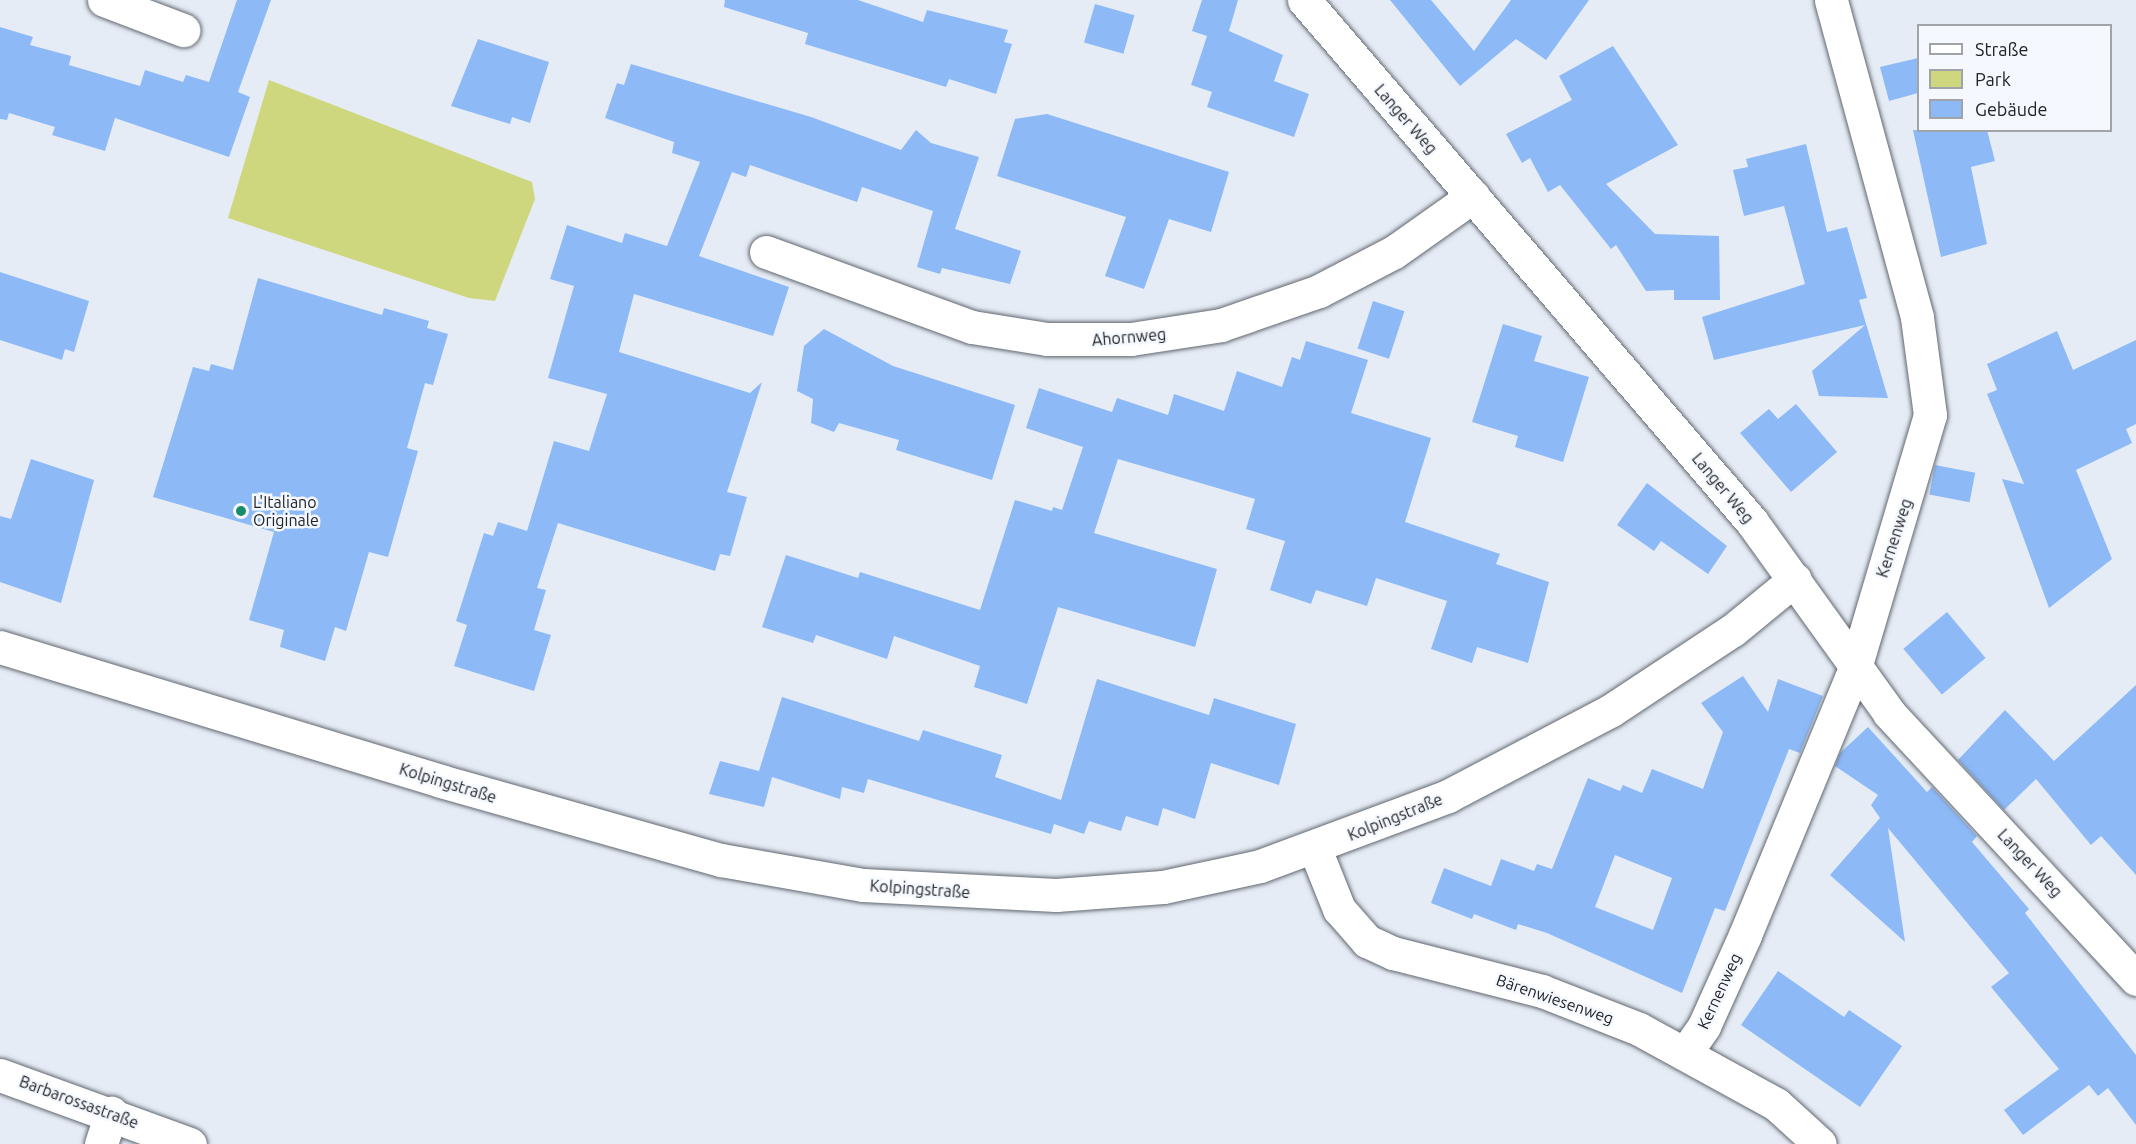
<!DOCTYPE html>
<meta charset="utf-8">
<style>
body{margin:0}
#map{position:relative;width:2136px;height:1144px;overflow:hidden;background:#e5ecf5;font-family:Ubuntu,sans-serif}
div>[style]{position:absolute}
.green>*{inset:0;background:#cfd77e}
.building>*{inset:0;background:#8dbaf7;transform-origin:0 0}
.roads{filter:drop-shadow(0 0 2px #626870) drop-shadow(0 0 2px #626870)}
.minor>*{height:33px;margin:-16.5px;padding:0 16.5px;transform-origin:16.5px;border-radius:16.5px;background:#fff}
.tertiary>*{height:33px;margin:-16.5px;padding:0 16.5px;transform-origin:16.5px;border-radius:16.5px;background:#fff}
.dots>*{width:16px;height:16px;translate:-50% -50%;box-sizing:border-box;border:3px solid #f5f9ff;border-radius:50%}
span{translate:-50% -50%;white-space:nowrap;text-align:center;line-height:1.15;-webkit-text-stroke:5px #f5f9ff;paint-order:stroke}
.street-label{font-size:16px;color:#212326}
.poi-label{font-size:16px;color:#212326}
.left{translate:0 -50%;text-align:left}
.legend{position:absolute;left:1917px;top:24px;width:195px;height:108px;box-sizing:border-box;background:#f5f9ff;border:2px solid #a0a3a8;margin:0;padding:8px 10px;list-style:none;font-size:18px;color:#212326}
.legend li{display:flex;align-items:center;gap:12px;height:30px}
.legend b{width:30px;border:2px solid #a0a3a8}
</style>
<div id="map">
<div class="green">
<div style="clip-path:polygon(269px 80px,532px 182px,535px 199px,495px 301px,469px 298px,228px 218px)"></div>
</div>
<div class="building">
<div style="clip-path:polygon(237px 0,271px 0,238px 92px,250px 97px,229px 157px,115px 118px,105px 151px,52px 135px,55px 127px,9px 113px,7px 120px,0 119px,0 27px,33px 37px,30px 45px,71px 56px,69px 65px,140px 86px,145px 70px,183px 82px,186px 75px,209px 82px)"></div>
<div style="clip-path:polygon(725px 0,858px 0,923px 22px,927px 10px,1008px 30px,1004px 42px,1012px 44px,996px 94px,949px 79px,946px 87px,805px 44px,808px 33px,724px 7px)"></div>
<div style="clip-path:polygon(1202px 0,1238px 0,1229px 31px,1283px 55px,1274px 81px,1309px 94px,1294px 137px,1207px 107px,1212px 92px,1191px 85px,1207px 36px,1192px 31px)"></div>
<div style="clip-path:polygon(1390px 0,1431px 0,1474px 51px,1511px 0,1589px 0,1546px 60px,1516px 39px,1460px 86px)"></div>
<div style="left:1095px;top:4px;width:41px;height:40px;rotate:16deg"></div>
<div style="clip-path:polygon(478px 39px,549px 62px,530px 123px,512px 117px,510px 124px,451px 106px)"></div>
<div style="clip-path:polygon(1613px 46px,1678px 145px,1606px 184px,1655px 234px,1719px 236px,1720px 300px,1674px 300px,1674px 290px,1646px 291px,1616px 245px,1611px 249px,1560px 185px,1548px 192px,1530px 158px,1522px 163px,1506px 134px,1572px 100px,1559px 76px)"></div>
<div style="clip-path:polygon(1918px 58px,1918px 93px,1889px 101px,1880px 67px)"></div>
<div style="clip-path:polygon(631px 64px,811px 117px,901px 150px,916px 130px,931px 143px,979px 157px,955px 229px,1021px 251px,1010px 284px,942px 268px,940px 274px,917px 267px,933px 211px,862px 187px,857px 202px,750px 165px,746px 177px,732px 172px,699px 256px,789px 287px,773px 336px,634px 294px,619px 352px,750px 393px,762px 382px,727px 492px,747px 497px,730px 556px,720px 554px,715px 571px,558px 523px,537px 588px,546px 590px,534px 630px,551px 635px,534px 691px,454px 666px,467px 625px,456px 621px,484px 533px,493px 536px,498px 522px,527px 531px,554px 441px,589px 451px,607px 394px,548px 378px,574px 286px,550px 279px,567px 225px,622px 243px,625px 233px,667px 246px,700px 162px,672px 153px,674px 142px,605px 118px,617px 83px,624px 85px)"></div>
<div style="clip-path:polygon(1047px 114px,1229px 172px,1211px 232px,1169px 219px,1144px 289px,1105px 276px,1126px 217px,997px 176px,1015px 119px)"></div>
<div style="clip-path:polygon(1913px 130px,1987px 130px,1995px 161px,1971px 167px,1987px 244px,1941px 257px)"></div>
<div style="clip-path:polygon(1806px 144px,1827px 232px,1847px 227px,1867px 298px,1859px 300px,1888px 398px,1819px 396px,1812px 371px,1865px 325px,1714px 360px,1702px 317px,1805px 284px,1784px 206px,1744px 216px,1733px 170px,1748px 167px,1746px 159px)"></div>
<div style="clip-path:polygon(0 272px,89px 301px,74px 352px,65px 349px,62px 360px,0 340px)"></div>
<div style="clip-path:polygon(258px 278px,382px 315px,384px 308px,429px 321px,427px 328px,448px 334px,433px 385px,425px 383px,407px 448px,418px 451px,388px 557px,369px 552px,346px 631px,335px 627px,325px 661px,280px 647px,284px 630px,249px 620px,274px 532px,153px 497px,193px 367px,209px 371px,211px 364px,233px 370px)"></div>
<div style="left:1373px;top:301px;width:33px;height:50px;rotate:18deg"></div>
<div style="clip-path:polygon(1503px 324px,1542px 336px,1534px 361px,1589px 377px,1563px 462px,1515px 447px,1518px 436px,1472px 422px)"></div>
<div style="clip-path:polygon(824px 329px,893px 366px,1015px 405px,992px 480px,896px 450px,899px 440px,839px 423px,834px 432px,811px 423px,813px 399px,797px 391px,804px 346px)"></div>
<div style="clip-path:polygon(2057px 331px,2073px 370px,2136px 340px,2136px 424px,2126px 429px,2132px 443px,2076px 470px,2112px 559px,2049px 608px,2002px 479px,2024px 484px,1987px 394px,1997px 390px,1987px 364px)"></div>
<div style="clip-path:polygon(1306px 341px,1368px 360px,1351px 413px,1431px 438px,1405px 522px,1500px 554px,1496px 564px,1549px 582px,1528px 663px,1477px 647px,1472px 663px,1431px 649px,1447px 601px,1376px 578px,1367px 606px,1316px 590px,1311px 604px,1270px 590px,1285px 541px,1246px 529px,1255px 499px,1118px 459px,1094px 533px,1217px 569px,1195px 647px,1058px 607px,1027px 704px,974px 687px,980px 666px,894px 636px,887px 659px,816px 635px,813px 643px,762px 627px,786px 555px,858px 578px,860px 572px,980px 610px,1015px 500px,1052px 511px,1053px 507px,1062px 510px,1083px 447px,1026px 428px,1039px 388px,1112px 412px,1117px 398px,1168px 415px,1174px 394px,1224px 411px,1237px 371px,1282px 387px,1292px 357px,1300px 360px)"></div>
<div style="clip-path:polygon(1796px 404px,1837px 452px,1791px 492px,1740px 433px,1769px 409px,1778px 419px)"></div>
<div style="clip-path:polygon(31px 459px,94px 480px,61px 603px,0 582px,0 516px,11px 519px)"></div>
<div style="left:1935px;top:465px;width:41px;height:30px;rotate:11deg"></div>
<div style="clip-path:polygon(1647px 483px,1727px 546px,1708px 574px,1661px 541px,1654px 551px,1617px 525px)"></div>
<div style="left:1947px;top:612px;width:60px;height:57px;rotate:50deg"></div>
<div style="clip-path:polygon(evenodd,1743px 676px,1768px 712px,1778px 679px,1823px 696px,1800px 753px,1789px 749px,1725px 911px,1715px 908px,1682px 993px,1547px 933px,1518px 924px,1516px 930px,1474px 914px,1472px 919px,1431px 903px,1444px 868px,1491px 886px,1501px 859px,1534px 871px,1537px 864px,1552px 869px,1588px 778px,1620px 791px,1623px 785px,1642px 793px,1652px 769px,1703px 789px,1723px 732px,1701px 703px,1743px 676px,1615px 855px,1672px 878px,1653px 930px,1595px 907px,1615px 855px)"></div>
<div style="clip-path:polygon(1097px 679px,1209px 715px,1214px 698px,1296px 724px,1279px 785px,1211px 763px,1195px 819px,1163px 808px,1158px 826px,1126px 816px,1121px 831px,1089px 821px,1084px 834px,1054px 824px,1051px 834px,868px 779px,864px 793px,842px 787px,840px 799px,772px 777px,764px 807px,709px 794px,720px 761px,759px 771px,782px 697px,919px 741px,923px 730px,1002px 755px,995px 777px,1061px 800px)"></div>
<div style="clip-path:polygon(2136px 685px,2136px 875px,2101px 836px,2091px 845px,2036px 779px,2004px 810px,1958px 760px,2005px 710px,2054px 761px)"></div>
<div style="clip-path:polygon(1868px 727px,1927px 792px,1932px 787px,1977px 836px,1972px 842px,2029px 909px,2025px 913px,2136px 1055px,2136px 1125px,2108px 1088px,2098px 1096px,2089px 1085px,2023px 1135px,2004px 1110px,2059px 1069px,1991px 987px,2009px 973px,1888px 828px,1905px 942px,1830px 875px,1880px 818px,1871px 805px,1878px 795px,1835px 766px,1840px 753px)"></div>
<div style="clip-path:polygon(1778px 971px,1844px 1017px,1849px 1010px,1902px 1046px,1860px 1107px,1741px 1025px)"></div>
</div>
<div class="roads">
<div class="minor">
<div style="left:104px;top:0;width:85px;rotate:20.8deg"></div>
<div style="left:1304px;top:0;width:688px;rotate:49.36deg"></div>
<div style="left:1752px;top:522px;width:235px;rotate:54.3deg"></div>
<div style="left:1889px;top:713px;width:363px;rotate:47.1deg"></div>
<div style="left:766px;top:252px;width:219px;rotate:20deg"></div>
<div style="left:972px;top:327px;width:76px;rotate:9.1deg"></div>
<div style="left:1047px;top:339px;width:84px"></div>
<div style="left:1131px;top:339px;width:91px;rotate:-8.8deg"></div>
<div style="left:1221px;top:325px;width:104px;rotate:-19.1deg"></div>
<div style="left:1319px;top:291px;width:85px;rotate:-27.5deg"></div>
<div style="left:1394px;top:252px;width:97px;rotate:-35.3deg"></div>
<div style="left:0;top:647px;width:461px;rotate:16.9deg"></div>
<div style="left:441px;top:781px;width:291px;rotate:15.8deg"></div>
<div style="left:721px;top:860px;width:144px;rotate:10deg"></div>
<div style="left:863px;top:885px;width:193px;rotate:3deg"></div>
<div style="left:1056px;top:895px;width:107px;rotate:-4.3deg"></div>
<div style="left:1163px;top:887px;width:99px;rotate:-12.2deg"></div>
<div style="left:1260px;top:866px;width:201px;rotate:-20.4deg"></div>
<div style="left:1448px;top:796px;width:183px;rotate:-27.7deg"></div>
<div style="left:1610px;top:711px;width:147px;rotate:-33.4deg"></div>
<div style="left:1733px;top:630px;width:80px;rotate:-39.4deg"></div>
<div style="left:1315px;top:849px;width:65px;rotate:68.2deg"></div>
<div style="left:1339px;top:909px;width:43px;rotate:48.8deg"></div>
<div style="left:1367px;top:941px;width:29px;rotate:25deg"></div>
<div style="left:1393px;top:953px;width:154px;rotate:14.3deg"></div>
<div style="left:1542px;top:991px;width:104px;rotate:21.4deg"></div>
<div style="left:1639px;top:1029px;width:156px;rotate:28.7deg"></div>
<div style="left:1776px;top:1104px;width:59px;rotate:42.3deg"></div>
<div style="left:1686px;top:1052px;width:32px;rotate:-55deg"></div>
<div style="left:1704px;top:1026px;width:100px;rotate:-65.7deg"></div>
<div style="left:1745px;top:935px;width:289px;rotate:-67.6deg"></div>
<div style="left:1855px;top:668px;width:264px;rotate:-73.5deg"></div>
<div style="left:1930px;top:415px;width:99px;rotate:-97.6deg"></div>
<div style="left:1917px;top:317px;width:328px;rotate:-105.2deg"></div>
<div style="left:101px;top:1144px;width:33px;rotate:-72deg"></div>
</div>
<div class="tertiary">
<div style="left:0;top:1075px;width:202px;rotate:20deg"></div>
</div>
</div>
<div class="dots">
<div style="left:241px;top:511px;background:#1a8b6a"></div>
</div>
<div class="street-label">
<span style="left:1406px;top:119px;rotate:49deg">Langer Weg</span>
<span style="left:1129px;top:337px;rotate:-5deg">Ahornweg</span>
<span style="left:1723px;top:488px;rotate:50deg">Langer Weg</span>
<span style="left:1894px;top:538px;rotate:-72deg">Kernenweg</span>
<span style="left:448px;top:783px;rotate:17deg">Kolpingstraße</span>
<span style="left:1395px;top:817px;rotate:-22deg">Kolpingstraße</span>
<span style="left:2030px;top:863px;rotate:47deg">Langer Weg</span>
<span style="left:920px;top:889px;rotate:4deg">Kolpingstraße</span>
<span style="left:1719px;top:991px;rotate:-65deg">Kernenweg</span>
<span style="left:1555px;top:999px;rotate:19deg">Bärenwiesenweg</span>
<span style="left:79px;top:1102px;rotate:20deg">Barbarossastraße</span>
</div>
<div class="poi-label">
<span class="left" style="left:253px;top:511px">L'Italiano<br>Originale</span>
</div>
<ul class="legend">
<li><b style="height:8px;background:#fff"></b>Straße</li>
<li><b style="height:16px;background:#cfd77e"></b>Park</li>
<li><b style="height:16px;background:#8dbaf7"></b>Gebäude</li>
</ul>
</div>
